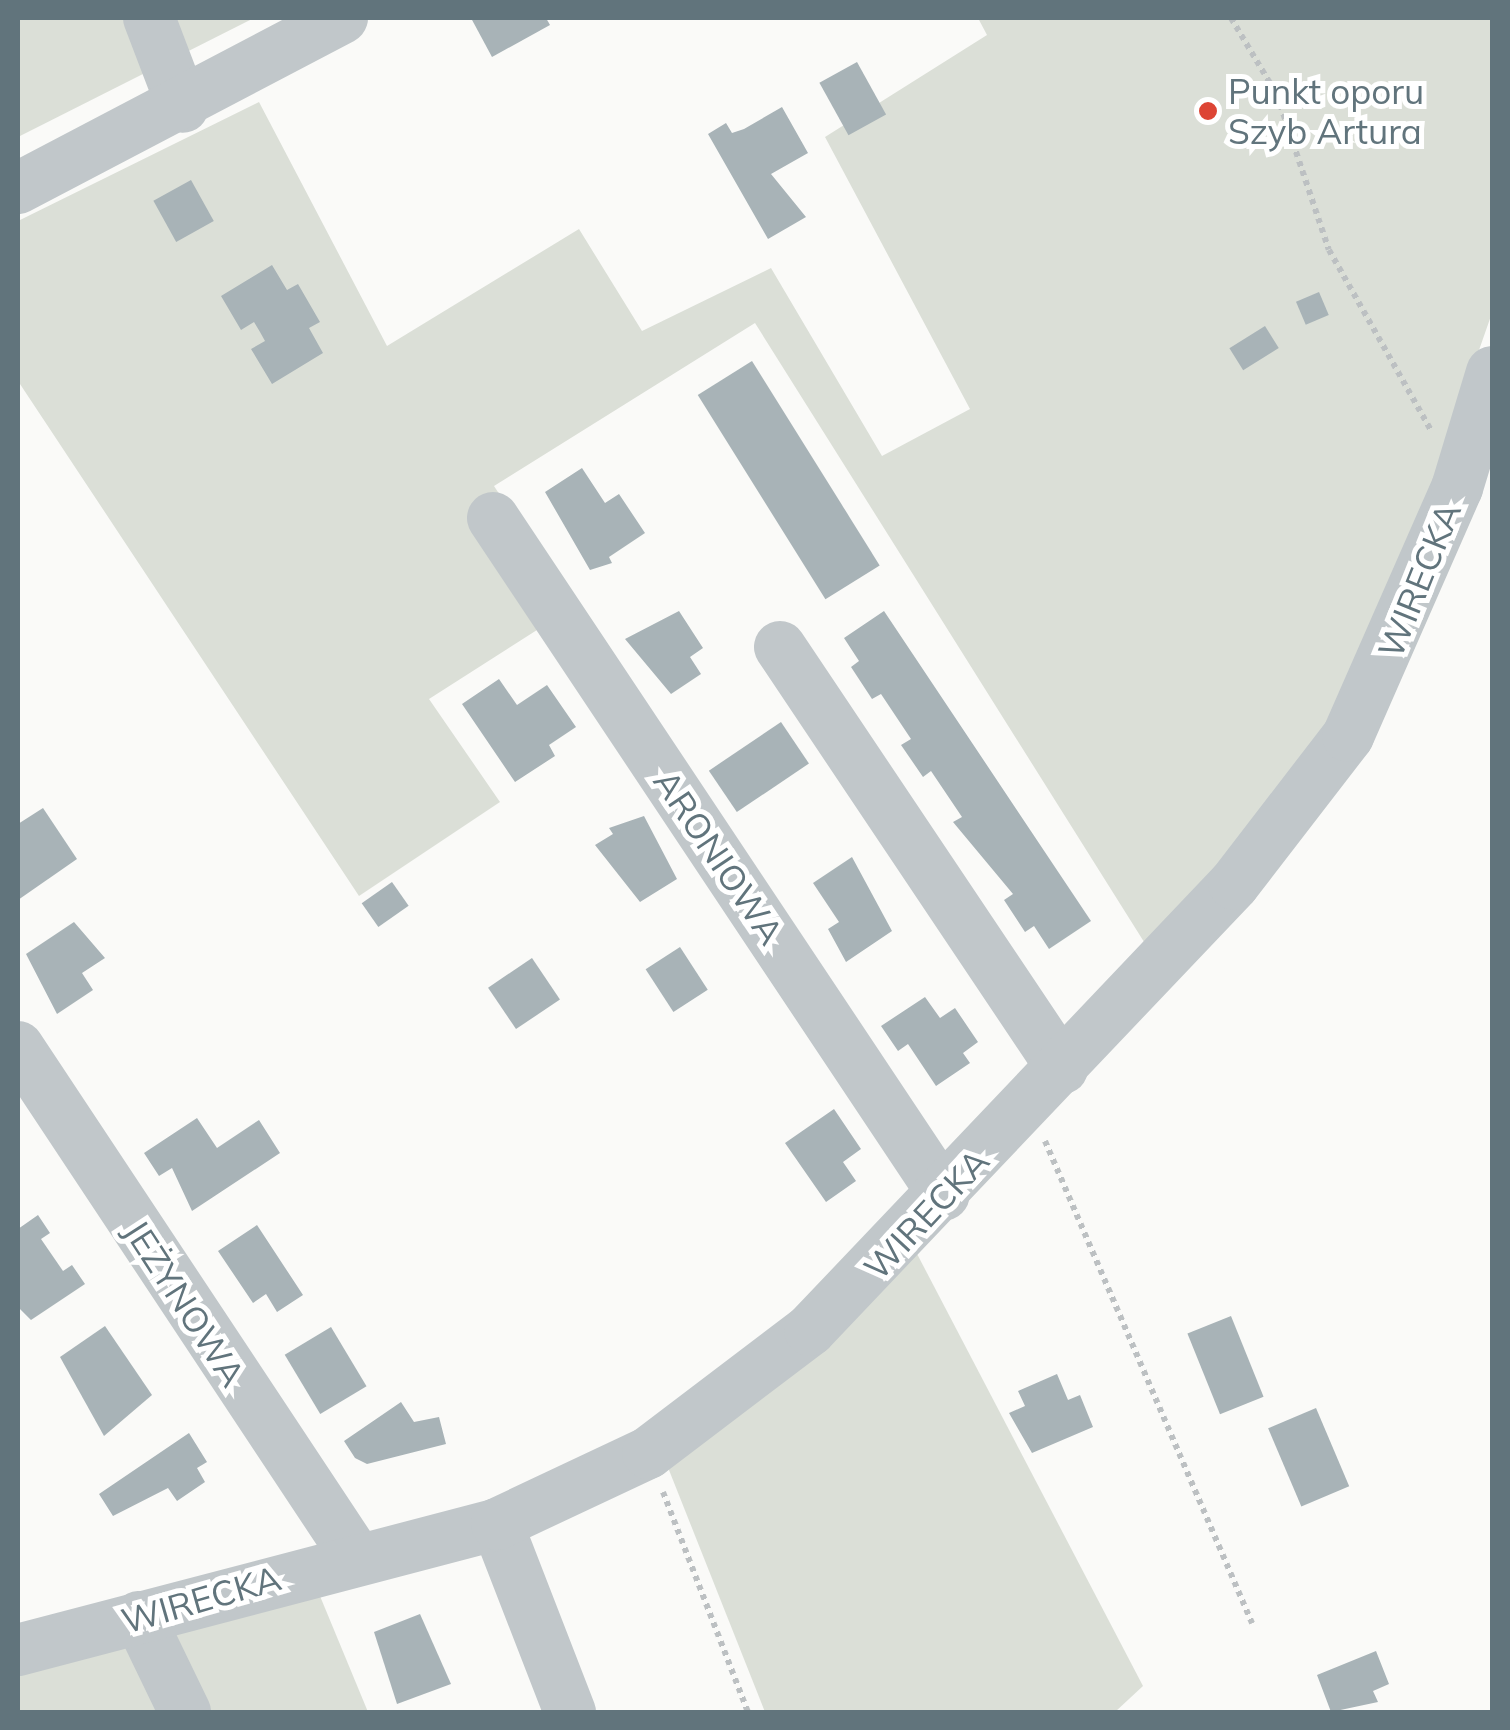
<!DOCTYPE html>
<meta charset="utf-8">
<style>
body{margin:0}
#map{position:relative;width:1510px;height:1730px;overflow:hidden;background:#fafaf8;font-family:Mulish,sans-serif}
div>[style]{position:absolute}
.green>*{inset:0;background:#dbdfd7}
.building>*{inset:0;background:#a8b3b7;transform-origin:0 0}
.path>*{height:6px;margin-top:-3px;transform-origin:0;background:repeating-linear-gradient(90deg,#bcc0c2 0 5px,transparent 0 10px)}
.minor>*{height:52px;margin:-26px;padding:0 26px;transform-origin:26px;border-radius:26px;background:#c1c7ca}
.dots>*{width:28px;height:28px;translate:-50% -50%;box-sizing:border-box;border:5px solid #fff;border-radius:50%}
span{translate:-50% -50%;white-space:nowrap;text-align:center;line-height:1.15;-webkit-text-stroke:10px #fff;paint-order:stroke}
.poi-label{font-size:35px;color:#61747c}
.left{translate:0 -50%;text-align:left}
.street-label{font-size:35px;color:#61747c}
.frame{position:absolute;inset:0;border:20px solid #61747c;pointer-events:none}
</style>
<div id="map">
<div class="green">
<div style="clip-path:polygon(18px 18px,254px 18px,18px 137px)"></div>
<div style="clip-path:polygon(978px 18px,1492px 18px,1492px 313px,1360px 690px,1151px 953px,755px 323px,494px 486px,573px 607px,429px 699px,500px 802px,359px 896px,18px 381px,18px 221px,259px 102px,387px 346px,579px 229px,642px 331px,771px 268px,882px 456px,970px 409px,825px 137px,987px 35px)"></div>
<div style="clip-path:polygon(915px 1250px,1143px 1686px,1115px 1712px,765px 1712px,667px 1465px)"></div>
<div style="clip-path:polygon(315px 1584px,368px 1712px,18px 1712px,18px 1666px)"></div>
</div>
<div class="building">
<div style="clip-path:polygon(471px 18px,546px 18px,550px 25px,492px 57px)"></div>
<div style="left:857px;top:62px;width:60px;height:43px;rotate:61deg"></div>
<div style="clip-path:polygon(782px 107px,808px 153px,771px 174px,806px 217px,768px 239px,708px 134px,726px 123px,732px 133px,744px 129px)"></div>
<div style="left:191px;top:180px;width:47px;height:43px;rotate:61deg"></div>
<div style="clip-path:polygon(272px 265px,287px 290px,298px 284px,320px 322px,309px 328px,323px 353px,272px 384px,251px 349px,265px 341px,260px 332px,254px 322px,241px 330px,221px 296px)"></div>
<div style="left:1319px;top:292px;width:25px;height:25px;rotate:67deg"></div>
<div style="left:1265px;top:326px;width:26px;height:42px;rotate:58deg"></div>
<div style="left:752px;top:361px;width:241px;height:64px;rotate:58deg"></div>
<div style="clip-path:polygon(582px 468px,605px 503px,619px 494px,645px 533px,609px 557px,612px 563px,590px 570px,545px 492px)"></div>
<div style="clip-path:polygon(679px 611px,703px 648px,690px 657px,701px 674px,671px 694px,625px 639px)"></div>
<div style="clip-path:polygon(884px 611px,1091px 921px,1049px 949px,1034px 926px,1025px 932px,1004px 900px,1013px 894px,953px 822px,962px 817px,931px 771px,923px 777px,901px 745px,911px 739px,881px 694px,872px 699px,851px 667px,859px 661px,844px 638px)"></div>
<div style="clip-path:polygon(499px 679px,517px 705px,547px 685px,576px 727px,549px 745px,555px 756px,515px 782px,462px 704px)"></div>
<div style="left:781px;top:722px;width:50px;height:87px;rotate:56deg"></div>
<div style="clip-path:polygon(43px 808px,77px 859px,18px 900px,18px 824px)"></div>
<div style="clip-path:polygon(644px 816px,677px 879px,640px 902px,595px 845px,613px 834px,609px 828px)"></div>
<div style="clip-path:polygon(852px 857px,892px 931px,846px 962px,828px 929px,839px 922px,813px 883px)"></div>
<div style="left:392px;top:882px;width:29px;height:37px;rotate:55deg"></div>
<div style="clip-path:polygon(74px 922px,105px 958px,82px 973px,93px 990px,57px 1014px,26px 954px)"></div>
<div style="left:680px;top:947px;width:51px;height:41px;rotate:57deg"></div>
<div style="left:532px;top:958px;width:50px;height:53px;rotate:56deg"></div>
<div style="clip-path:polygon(925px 997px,940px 1018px,955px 1008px,978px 1042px,963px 1053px,970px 1063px,936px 1086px,908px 1044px,898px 1051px,881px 1026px)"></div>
<div style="clip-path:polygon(834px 1109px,861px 1149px,843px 1162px,856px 1181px,826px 1202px,785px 1143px)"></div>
<div style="clip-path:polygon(197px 1118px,217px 1148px,259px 1120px,280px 1153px,192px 1211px,172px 1168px,159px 1176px,144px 1153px)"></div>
<div style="clip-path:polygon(38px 1215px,50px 1233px,41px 1239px,63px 1271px,72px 1265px,85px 1284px,31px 1320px,18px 1307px,18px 1229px)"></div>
<div style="clip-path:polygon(257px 1225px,303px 1295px,277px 1312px,266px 1294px,253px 1303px,218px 1251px)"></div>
<div style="left:1231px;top:1316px;width:87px;height:47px;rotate:68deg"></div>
<div style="clip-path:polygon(105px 1326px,152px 1395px,104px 1436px,60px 1357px)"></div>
<div style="left:331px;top:1327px;width:69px;height:54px;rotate:59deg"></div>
<div style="clip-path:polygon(1057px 1374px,1068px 1400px,1080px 1395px,1093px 1427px,1032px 1453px,1009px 1413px,1025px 1406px,1018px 1391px)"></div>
<div style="clip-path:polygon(401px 1402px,414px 1422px,439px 1417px,446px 1444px,367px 1464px,355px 1458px,344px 1441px)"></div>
<div style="left:1316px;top:1408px;width:85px;height:52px;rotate:67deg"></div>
<div style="clip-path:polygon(189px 1433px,207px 1462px,197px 1468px,205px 1482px,177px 1501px,168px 1488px,113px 1516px,99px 1494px)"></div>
<div style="clip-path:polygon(420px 1614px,451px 1684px,397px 1704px,374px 1632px)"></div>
<div style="clip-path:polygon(1376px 1651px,1389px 1684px,1373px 1691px,1378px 1702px,1331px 1712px,1317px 1675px)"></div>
</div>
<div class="path">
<div style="left:1231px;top:18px;width:90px;rotate:59.1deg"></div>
<div style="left:1277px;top:95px;width:163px;rotate:71.5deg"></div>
<div style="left:1329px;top:250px;width:207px;rotate:60.5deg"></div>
<div style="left:1045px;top:1141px;width:525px;rotate:66.76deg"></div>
<div style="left:663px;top:1492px;width:236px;rotate:68.9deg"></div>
</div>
<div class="minor">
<div style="left:149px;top:18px;width:95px;rotate:69.1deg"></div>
<div style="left:18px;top:188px;width:366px;rotate:-27.7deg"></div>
<div style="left:493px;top:518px;width:813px;rotate:56.33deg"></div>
<div style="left:780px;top:647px;width:507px;rotate:56.18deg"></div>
<div style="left:18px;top:1047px;width:612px;rotate:56.47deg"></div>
<div style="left:497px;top:1524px;width:202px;rotate:68.8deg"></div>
<div style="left:139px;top:1617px;width:106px;rotate:64.2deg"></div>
<div style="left:18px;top:1650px;width:495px;rotate:-14.7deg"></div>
<div style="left:497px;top:1524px;width:167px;rotate:-25.2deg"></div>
<div style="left:648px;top:1453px;width:203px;rotate:-37.2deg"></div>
<div style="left:810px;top:1330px;width:615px;rotate:-46.45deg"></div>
<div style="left:1234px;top:884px;width:187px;rotate:-52.4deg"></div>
<div style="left:1348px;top:736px;width:271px;rotate:-66.3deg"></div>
<div style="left:1457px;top:488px;width:121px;rotate:-73.2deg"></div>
</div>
<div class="dots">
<div style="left:1208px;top:111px;background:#dd4535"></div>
</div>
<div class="poi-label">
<span class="left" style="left:1228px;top:111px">Punkt oporu<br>Szyb Artura</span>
</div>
<div class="street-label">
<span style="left:1419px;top:580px;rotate:-68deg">WIRECKA</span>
<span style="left:719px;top:857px;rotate:56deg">ARONIOWA</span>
<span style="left:926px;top:1214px;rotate:-47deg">WIRECKA</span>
<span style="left:185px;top:1303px;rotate:57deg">JEŻYNOWA</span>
<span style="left:201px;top:1599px;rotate:-16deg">WIRECKA</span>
</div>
<div class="frame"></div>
</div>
